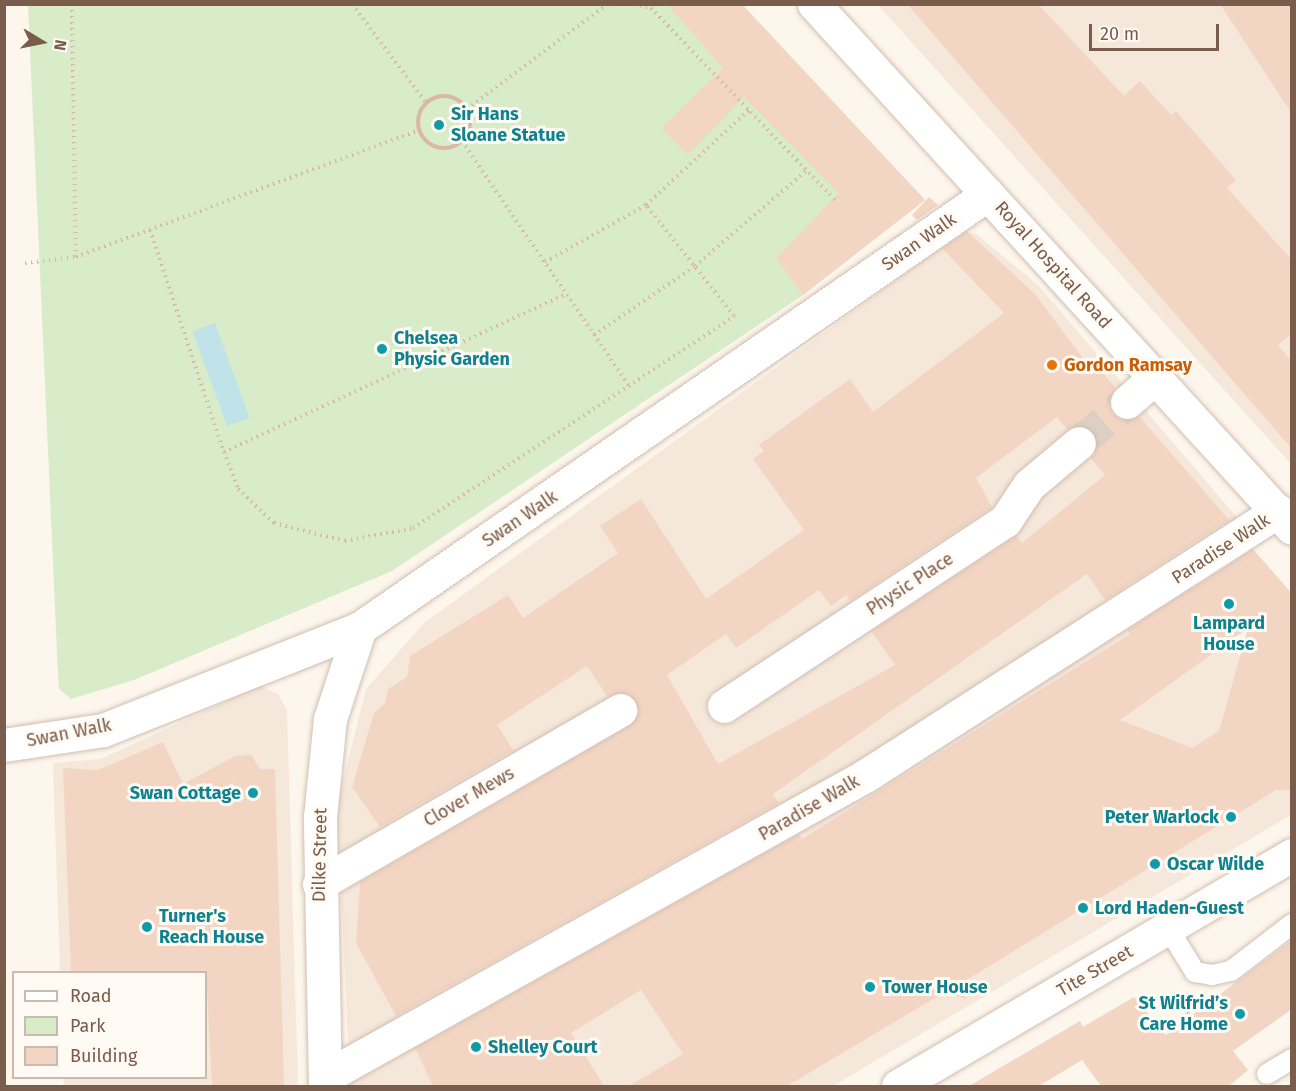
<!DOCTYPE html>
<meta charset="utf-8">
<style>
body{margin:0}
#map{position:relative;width:1296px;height:1091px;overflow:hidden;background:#fdf6ec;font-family:"Fira Sans",sans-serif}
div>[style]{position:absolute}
.residential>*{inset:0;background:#f5e8da}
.green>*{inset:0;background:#d8ecc9}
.water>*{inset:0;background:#bfe3e8;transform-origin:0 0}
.building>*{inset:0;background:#f3d5c3}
.minor-tunnel>*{height:33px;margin-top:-16.5px;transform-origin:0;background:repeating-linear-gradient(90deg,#dcd0c4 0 33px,transparent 0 49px)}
.path>*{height:4px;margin-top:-2px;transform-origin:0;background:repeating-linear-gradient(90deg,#d9b8a5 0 1.5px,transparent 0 6px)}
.path>.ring{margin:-2px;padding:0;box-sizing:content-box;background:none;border:4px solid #d9b8a5;border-radius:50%}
.roads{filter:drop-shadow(0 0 2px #d1beb0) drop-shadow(0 0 2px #d1beb0)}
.service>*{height:20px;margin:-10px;padding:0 10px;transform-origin:10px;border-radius:10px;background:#fff}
.minor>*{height:33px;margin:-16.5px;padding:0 16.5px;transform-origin:16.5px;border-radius:16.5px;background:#fff}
.secondary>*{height:33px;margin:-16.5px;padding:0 16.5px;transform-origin:16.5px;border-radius:16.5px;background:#fff}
.dots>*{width:16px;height:16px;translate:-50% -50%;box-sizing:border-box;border:3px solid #fffaf3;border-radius:50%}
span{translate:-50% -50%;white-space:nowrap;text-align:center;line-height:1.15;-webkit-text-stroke:6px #fffaf3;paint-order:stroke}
.culture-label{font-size:18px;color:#0d838f;font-weight:700}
.left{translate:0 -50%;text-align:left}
.right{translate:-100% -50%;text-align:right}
.street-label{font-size:18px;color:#7a5c4d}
.food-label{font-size:18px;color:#c56008;font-weight:700}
.frame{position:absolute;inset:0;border:6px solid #7a5c4d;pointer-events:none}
.legend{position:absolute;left:12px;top:971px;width:195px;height:108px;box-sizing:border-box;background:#fffaf3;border:2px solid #cabbb1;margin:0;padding:8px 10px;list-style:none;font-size:18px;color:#7a5c4d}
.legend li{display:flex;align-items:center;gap:12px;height:30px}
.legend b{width:30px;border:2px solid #cabbb1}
.north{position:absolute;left:12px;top:12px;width:60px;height:60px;-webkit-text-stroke:4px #fffaf3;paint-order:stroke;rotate:100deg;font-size:16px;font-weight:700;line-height:24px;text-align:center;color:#7a5c4d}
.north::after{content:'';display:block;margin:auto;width:21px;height:27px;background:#7a5c4d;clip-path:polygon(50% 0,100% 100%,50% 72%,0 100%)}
.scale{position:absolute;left:1089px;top:24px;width:130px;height:27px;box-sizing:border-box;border:3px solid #7a5c4d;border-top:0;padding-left:8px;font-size:18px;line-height:21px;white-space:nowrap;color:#7a5c4d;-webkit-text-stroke:4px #fffaf3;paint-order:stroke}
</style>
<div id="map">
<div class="residential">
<div style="clip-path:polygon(878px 5px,1291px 5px,1291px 464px)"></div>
<div style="clip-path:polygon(975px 233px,1038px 285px,1253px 536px,1188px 582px,1291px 730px,1291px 815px,833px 1086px,350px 1086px,337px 804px,366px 689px,424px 623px,960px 234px)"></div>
<div style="clip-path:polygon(260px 686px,278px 694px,287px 710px,298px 1086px,64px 1086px,63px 1078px,206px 1078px,206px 972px,60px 972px,53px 763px,100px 759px)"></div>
</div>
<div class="green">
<div style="clip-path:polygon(28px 5px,743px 5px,925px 200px,803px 295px,392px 571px,134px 680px,71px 699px,59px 689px,58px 674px)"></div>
</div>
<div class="water">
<div style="left:215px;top:323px;width:101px;height:24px;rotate:70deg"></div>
</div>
<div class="building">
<div style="clip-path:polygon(667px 4px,741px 4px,925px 200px,803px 295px,776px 258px,839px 193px,744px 97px,688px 154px,662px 128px,723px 68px)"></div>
<div style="clip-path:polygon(907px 4px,1038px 4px,1124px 96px,1140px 81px,1171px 115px,1176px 111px,1236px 180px,1227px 188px,1292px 260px,1292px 334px,1278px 345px,1292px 362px,1292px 449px)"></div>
<div style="clip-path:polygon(1220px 4px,1292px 4px,1292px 114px)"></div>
<div style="clip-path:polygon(929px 197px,938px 205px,917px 220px,912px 215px)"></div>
<div style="clip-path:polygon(evenodd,967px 231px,1035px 294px,1091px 369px,1096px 365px,1115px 387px,1109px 405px,1113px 415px,1130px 420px,1139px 416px,1229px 520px,1105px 600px,1087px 574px,773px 794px,779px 803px,396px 1016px,356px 943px,360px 882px,629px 726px,639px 711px,629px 694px,607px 696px,587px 666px,497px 725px,513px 750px,380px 827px,352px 787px,374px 713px,385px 703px,388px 689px,407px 677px,410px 656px,508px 595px,523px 618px,618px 553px,600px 526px,641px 499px,706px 599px,804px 530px,753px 459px,764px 451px,759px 445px,850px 379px,873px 412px,1004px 313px,942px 248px,967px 231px,1057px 417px,1067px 429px,1085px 425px,1094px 431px,1097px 449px,1091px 458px,1105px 475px,1022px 543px,1016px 536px,871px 631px,895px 665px,718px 764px,667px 675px,726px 634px,736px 648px,819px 590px,831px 606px,846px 595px,850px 601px,992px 507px,976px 478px,1057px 417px)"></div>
<div style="clip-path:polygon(evenodd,1253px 549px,1292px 594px,1292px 790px,1276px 790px,965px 981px,966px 999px,945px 992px,787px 1086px,629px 1086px,683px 1054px,641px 990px,571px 1033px,604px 1086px,433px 1086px,415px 1048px,799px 834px,802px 839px,1130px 634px,1127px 630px,1253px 549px,1248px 628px,1219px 731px,1192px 748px,1120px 720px,1248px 628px)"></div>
<div style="clip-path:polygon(163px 742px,183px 784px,235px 756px,251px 755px,260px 769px,275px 769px,284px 1086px,212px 1086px,206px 972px,71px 972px,63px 768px,98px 770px)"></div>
<div style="clip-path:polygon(1292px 940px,1292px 1009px,1233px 1051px,1248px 1070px,1229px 1086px,1101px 1086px,1082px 1060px,1039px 1086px,969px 1086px,1080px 1021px,1083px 1027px,1134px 997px,1166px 1035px)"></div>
</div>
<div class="minor-tunnel">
<div style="left:1079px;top:443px;width:63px;rotate:-40.5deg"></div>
</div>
<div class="path">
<div style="left:72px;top:4px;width:253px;rotate:89.1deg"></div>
<div style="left:352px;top:4px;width:124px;rotate:53.2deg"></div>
<div style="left:634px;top:4px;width:17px;rotate:13deg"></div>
<div style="left:651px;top:8px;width:269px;rotate:46.2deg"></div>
<div class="ring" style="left:418px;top:96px;width:48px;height:48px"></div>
<div style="left:467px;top:109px;width:176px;rotate:-36.7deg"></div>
<div style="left:462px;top:141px;width:297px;rotate:55.7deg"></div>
<div style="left:150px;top:230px;width:234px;rotate:71.6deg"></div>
<div style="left:224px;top:452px;width:377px;rotate:-24.8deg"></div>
<div style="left:545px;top:262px;width:116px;rotate:-29.4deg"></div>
<div style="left:25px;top:263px;width:51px;rotate:-6.7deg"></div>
<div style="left:76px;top:257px;width:366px;rotate:-20.3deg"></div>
<div style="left:594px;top:335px;width:122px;rotate:-34.3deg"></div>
<div style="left:695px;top:266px;width:148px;rotate:-40.6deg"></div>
<div style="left:224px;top:452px;width:40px;rotate:69deg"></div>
<div style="left:238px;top:489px;width:50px;rotate:43.4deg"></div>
<div style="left:274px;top:523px;width:73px;rotate:14.2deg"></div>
<div style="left:345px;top:541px;width:69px;rotate:-10.8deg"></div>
<div style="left:413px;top:528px;width:385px;rotate:-33.4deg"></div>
<div style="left:734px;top:316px;width:142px;rotate:-128.4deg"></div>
<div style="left:646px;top:205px;width:140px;rotate:-42.7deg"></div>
<div style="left:1181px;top:1002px;width:17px;rotate:59deg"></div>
</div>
<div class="roads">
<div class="service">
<div style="left:1168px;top:928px;width:52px;rotate:58.5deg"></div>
<div style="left:1195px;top:972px;width:17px;rotate:10deg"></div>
<div style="left:1212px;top:975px;width:19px;rotate:-12deg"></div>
<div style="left:1231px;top:971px;width:77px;rotate:-37.6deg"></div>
<div style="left:1267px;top:1074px;width:29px;rotate:-31deg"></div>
</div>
<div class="minor">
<div style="left:1127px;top:402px;width:38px;rotate:-41deg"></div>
<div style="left:724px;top:706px;width:336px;rotate:-33.4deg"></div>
<div style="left:1005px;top:521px;width:43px;rotate:-56.3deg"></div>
<div style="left:1029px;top:485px;width:65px;rotate:-40deg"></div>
<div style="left:4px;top:745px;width:100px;rotate:-8.6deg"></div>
<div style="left:103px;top:730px;width:277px;rotate:-21.6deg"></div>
<div style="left:360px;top:628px;width:763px;rotate:-34.65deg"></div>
<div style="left:319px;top:884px;width:348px;rotate:-30deg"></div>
<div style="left:325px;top:1077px;width:618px;rotate:-29.14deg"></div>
<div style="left:865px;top:776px;width:491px;rotate:-32.7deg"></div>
<div style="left:325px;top:1086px;width:269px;rotate:-91.1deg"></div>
<div style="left:320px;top:817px;width:99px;rotate:-84.2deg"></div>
<div style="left:330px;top:719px;width:96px;rotate:-71.8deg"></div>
<div style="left:898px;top:1086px;width:457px;rotate:-30.4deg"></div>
</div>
<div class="secondary">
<div style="left:814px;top:4px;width:709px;rotate:47.63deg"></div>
</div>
</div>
<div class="dots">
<div style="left:439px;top:125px;background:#0f9aa8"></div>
<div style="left:382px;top:349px;background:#0f9aa8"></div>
<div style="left:1052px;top:365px;background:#e8710a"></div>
<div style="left:1229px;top:604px;background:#0f9aa8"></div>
<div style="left:253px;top:793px;background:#0f9aa8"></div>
<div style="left:1231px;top:817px;background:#0f9aa8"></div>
<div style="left:1155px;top:864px;background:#0f9aa8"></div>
<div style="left:1083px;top:908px;background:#0f9aa8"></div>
<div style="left:147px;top:927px;background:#0f9aa8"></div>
<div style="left:870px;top:987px;background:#0f9aa8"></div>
<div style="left:1240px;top:1014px;background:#0f9aa8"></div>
<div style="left:476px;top:1047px;background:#0f9aa8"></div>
</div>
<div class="culture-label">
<span class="left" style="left:451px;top:125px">Sir Hans<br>Sloane Statue</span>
<span class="left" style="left:394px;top:349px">Chelsea<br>Physic Garden</span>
<span style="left:1229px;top:634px">Lampard<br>House</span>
<span class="right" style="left:241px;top:793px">Swan Cottage</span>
<span class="right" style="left:1219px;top:817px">Peter Warlock</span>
<span class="left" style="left:1167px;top:864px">Oscar Wilde</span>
<span class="left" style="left:1095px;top:908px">Lord Haden-Guest</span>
<span class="left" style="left:159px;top:927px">Turner's<br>Reach House</span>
<span class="left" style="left:882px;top:987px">Tower House</span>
<span class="right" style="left:1228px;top:1014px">St Wilfrid’s<br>Care Home</span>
<span class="left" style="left:488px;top:1047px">Shelley Court</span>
</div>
<div class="street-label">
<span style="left:919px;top:242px;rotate:-35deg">Swan Walk</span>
<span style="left:1053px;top:265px;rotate:48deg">Royal Hospital Road</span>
<span style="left:520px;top:519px;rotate:-34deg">Swan Walk</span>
<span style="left:1221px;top:549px;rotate:-33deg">Paradise Walk</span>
<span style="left:910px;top:584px;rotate:-33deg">Physic Place</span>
<span style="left:69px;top:733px;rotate:-11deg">Swan Walk</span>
<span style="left:469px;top:797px;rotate:-30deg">Clover Mews</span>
<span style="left:809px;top:808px;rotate:-30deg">Paradise Walk</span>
<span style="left:320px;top:855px;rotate:-89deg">Dilke Street</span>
<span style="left:1095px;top:971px;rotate:-30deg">Tite Street</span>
</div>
<div class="food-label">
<span class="left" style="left:1064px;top:365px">Gordon Ramsay</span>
</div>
<div class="frame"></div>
<ul class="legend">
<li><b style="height:8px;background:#fff"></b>Road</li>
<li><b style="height:16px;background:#d8ecc9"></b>Park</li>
<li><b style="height:16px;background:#f3d5c3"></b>Building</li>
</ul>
<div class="north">N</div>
<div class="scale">20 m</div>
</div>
